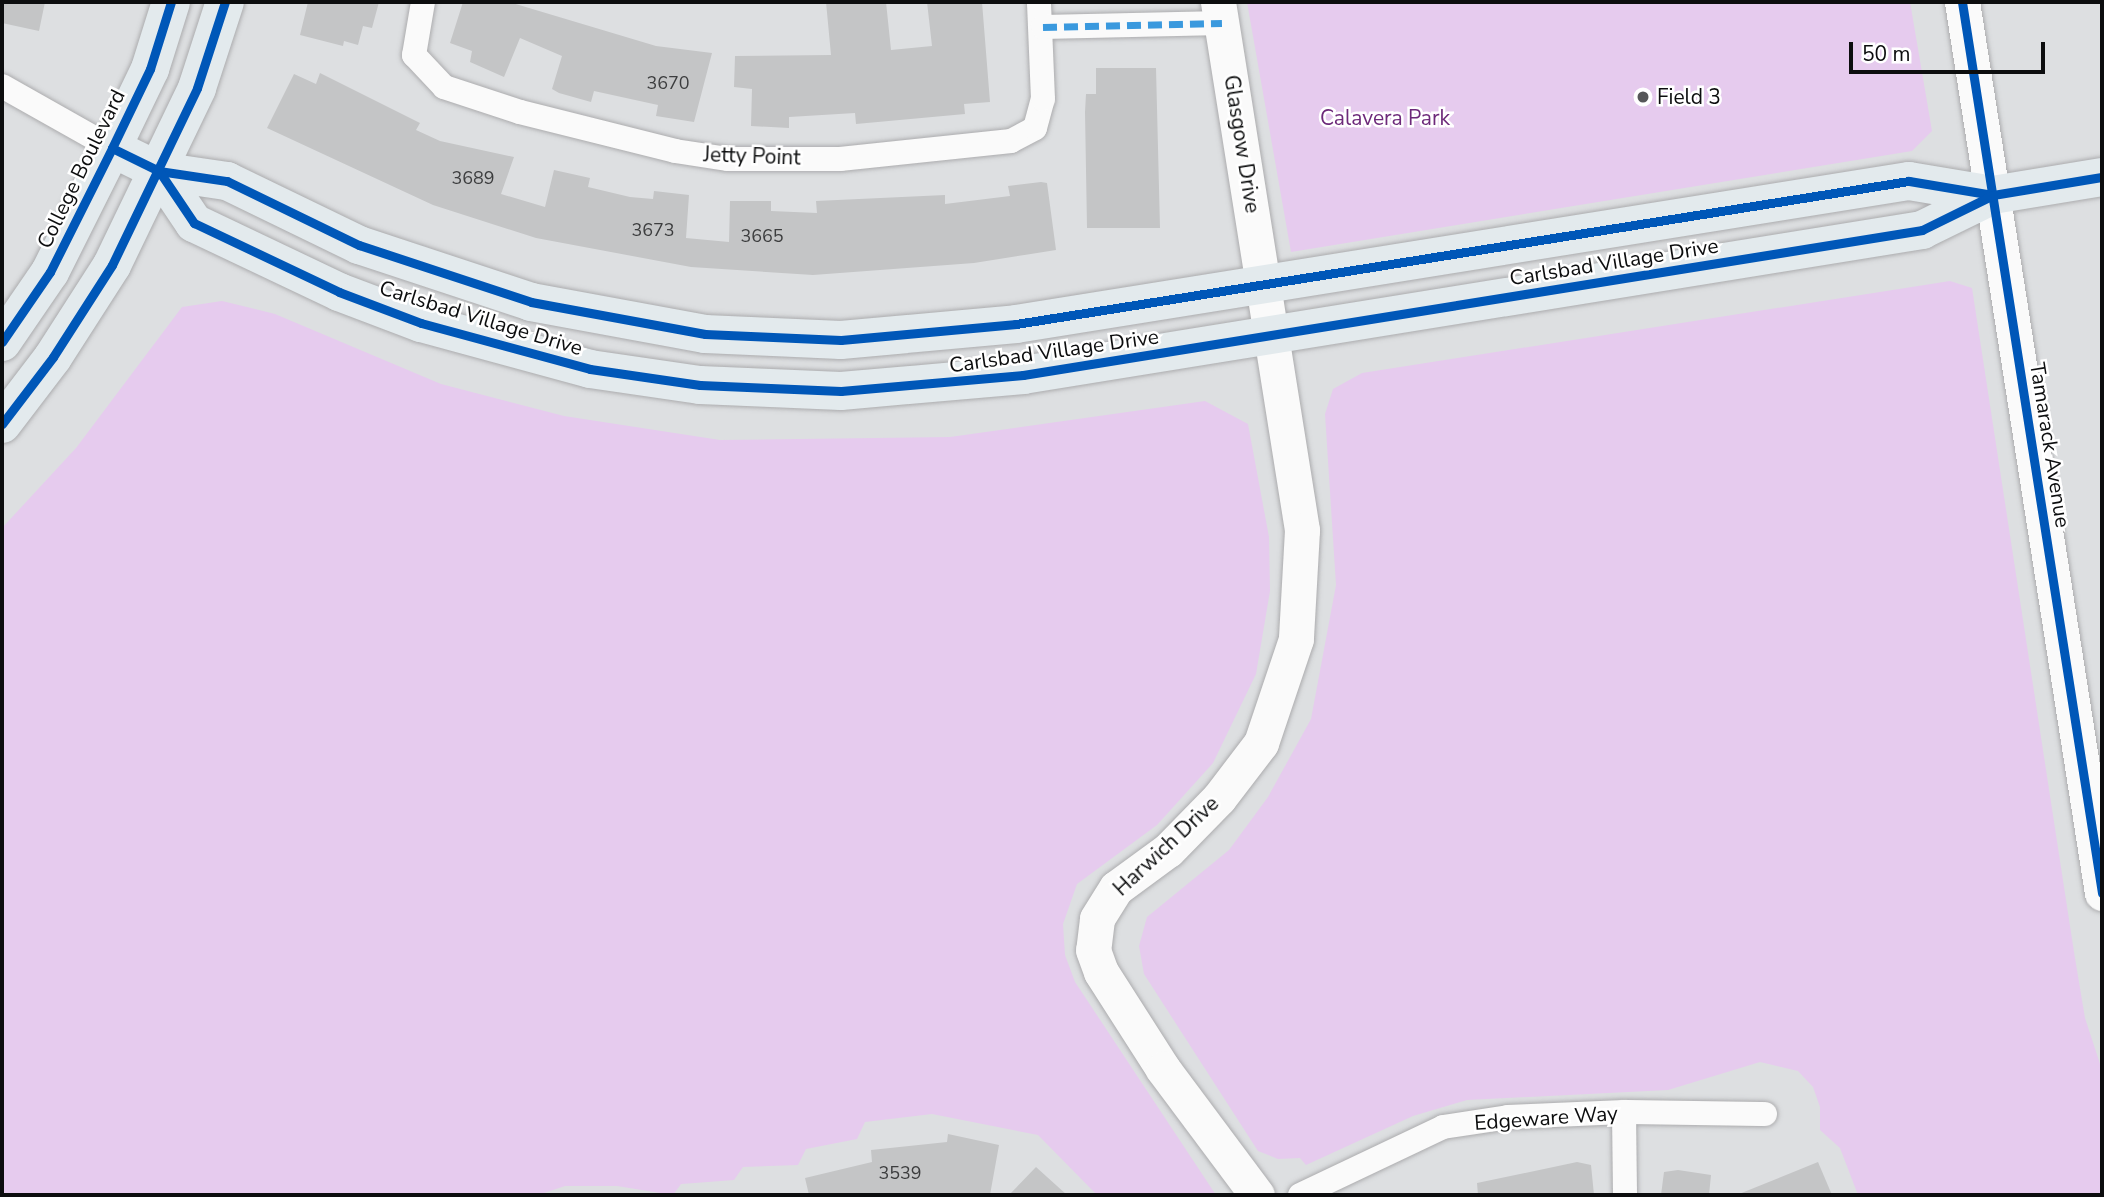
<!DOCTYPE html>
<style>
body{margin:0}
#map{position:relative;width:2104px;height:1197px;overflow:hidden;background:#dddfe1;font-family:"Nunito Sans",sans-serif}
div>[style]{position:absolute}
.green>*{inset:0;background:#e6cbee}
.building>*{inset:0;background:#c4c5c6}
.roads{filter:drop-shadow(0 0 2px #acacae) drop-shadow(0 0 2px #acacae)}
.street>*{height:24px;margin:-12px;padding:0 12px;transform-origin:12px;border-radius:12px;background:#fafafa}
.secondary>*{height:35px;margin:-17.5px;padding:0 17.5px;transform-origin:17.5px;border-radius:17.5px;background:#fafafa}
.primary>*{height:38px;margin:-19px;padding:0 19px;transform-origin:19px;border-radius:19px;background:#e3eaed}
.quiet>*{height:7px;margin-top:-3.5px;transform-origin:0;background:repeating-linear-gradient(90deg,#3a99de 0 14px,transparent 0 21px)}
.cycleway>*{height:9px;margin:-4.5px;padding:0 4.5px;transform-origin:4.5px;border-radius:4.5px;background:#0057b8}
.dots>*{width:19px;height:19px;translate:-50% -50%;box-sizing:border-box;border:4px solid #fff;border-radius:50%}
span{translate:-50% -50%;white-space:nowrap;text-align:center;line-height:1.15;-webkit-text-stroke:5px #fff;paint-order:stroke}
.number-label{font-size:18px;color:#3c3d3e}
.number-label span{-webkit-text-stroke-width:0}
.poi-label{font-size:21px;color:#0c0d0e}
.left{translate:0 -50%;text-align:left}
.park-label{font-size:21px;color:#6d297a}
.street-label{font-size:21px;color:#0c0d0e}
.frame{position:absolute;inset:0;border:4px solid #0c0d0e;pointer-events:none}
.scale{position:absolute;left:1849px;top:42px;width:196px;height:32px;box-sizing:border-box;border:4px solid #0c0d0e;border-top:0;padding-left:9px;font-size:21px;line-height:24px;white-space:nowrap;color:#0c0d0e;-webkit-text-stroke:5px #fff;paint-order:stroke}
</style>
<div id="map">
<div class="green">
<div style="clip-path:polygon(1247px 2px,1910px 2px,1932px 131px,1912px 151px,1291px 252px)"></div>
<div style="clip-path:polygon(1950px 281px,1972px 288px,2074px 952px,2085px 1018px,2102px 1070px,2102px 1195px,1858px 1195px,1840px 1148px,1820px 1130px,1820px 1107px,1813px 1087px,1798px 1071px,1760px 1062px,1668px 1090px,1467px 1100px,1413px 1116px,1306px 1165px,1300px 1158px,1278px 1159px,1258px 1151px,1144px 974px,1139px 946px,1147px 917px,1229px 850px,1268px 797px,1311px 719px,1336px 585px,1325px 414px,1333px 389px,1362px 373px)"></div>
<div style="clip-path:polygon(222px 301px,275px 314px,441px 384px,564px 416px,720px 440px,950px 437px,1205px 401px,1248px 424px,1269px 537px,1270px 591px,1256px 674px,1213px 763px,1157px 825px,1077px 884px,1063px 924px,1065px 955px,1075px 982px,1216px 1195px,1097px 1195px,1038px 1135px,932px 1114px,865px 1122px,857px 1139px,806px 1149px,798px 1165px,743px 1167px,734px 1180px,681px 1184px,673px 1195px,617px 1186px,565px 1186px,538px 1195px,2px 1195px,2px 528px,76px 448px,182px 307px)"></div>
</div>
<div class="building">
<div style="clip-path:polygon(2px 2px,45px 2px,39px 31px,2px 23px)"></div>
<div style="clip-path:polygon(308px 2px,379px 2px,372px 28px,363px 26px,358px 45px,344px 41px,343px 46px,300px 35px)"></div>
<div style="clip-path:polygon(463px 2px,509px 2px,656px 46px,712px 53px,694px 122px,656px 116px,658px 105px,594px 91px,591px 102px,559px 93px,552px 89px,562px 56px,520px 38px,504px 77px,470px 62px,472px 51px,450px 43px)"></div>
<div style="clip-path:polygon(826px 2px,886px 2px,891px 50px,932px 46px,927px 2px,982px 2px,990px 102px,964px 104px,965px 114px,856px 124px,855px 113px,789px 117px,789px 128px,751px 126px,752px 89px,734px 87px,735px 56px,831px 55px)"></div>
<div style="clip-path:polygon(1096px 68px,1156px 68px,1160px 228px,1087px 228px,1085px 112px,1086px 94px,1096px 94px)"></div>
<div style="clip-path:polygon(320px 73px,420px 123px,416px 130px,440px 141px,514px 157px,501px 194px,545px 207px,554px 170px,590px 178px,588px 187px,630px 197px,653px 199px,654px 191px,689px 195px,686px 238px,729px 242px,730px 201px,771px 201px,771px 211px,817px 213px,816px 201px,945px 195px,945px 204px,1010px 196px,1008px 186px,1041px 182px,1047px 183px,1056px 250px,974px 263px,813px 275px,691px 267px,536px 238px,433px 205px,267px 128px,294px 74px,316px 84px)"></div>
<div style="clip-path:polygon(948px 1134px,999px 1145px,990px 1195px,809px 1195px,805px 1178px,872px 1162px,871px 1150px,947px 1142px)"></div>
<div style="clip-path:polygon(1577px 1162px,1591px 1165px,1594px 1195px,1478px 1195px,1477px 1183px)"></div>
<div style="clip-path:polygon(1818px 1162px,1832px 1195px,1739px 1195px,1739px 1194px)"></div>
<div style="clip-path:polygon(1036px 1167px,1067px 1195px,1009px 1195px)"></div>
<div style="clip-path:polygon(1678px 1170px,1711px 1175px,1709px 1195px,1661px 1195px,1664px 1172px)"></div>
</div>
<div class="roads">
<div class="street">
<div style="left:423px;top:2px;width:54px;rotate:99.6deg"></div>
<div style="left:414px;top:55px;width:44px;rotate:46.8deg"></div>
<div style="left:444px;top:87px;width:80px;rotate:18.2deg"></div>
<div style="left:520px;top:112px;width:160px;rotate:14.1deg"></div>
<div style="left:675px;top:151px;width:54px;rotate:8.6deg"></div>
<div style="left:728px;top:159px;width:112px"></div>
<div style="left:840px;top:159px;width:172px;rotate:-6deg"></div>
<div style="left:1011px;top:141px;width:27px;rotate:-28deg"></div>
<div style="left:1035px;top:128px;width:30px;rotate:-75deg"></div>
<div style="left:1043px;top:99px;width:97px;rotate:-92.4deg"></div>
<div style="left:1043px;top:27px;width:179px;rotate:-1.3deg"></div>
<div style="left:2px;top:86px;width:126px;rotate:29.4deg"></div>
<div style="left:1624px;top:1112px;width:83px;rotate:89.3deg"></div>
<div style="left:1300px;top:1195px;width:158px;rotate:-25.4deg"></div>
<div style="left:1443px;top:1127px;width:66px;rotate:-8.7deg"></div>
<div style="left:1508px;top:1117px;width:116px;rotate:-2.5deg"></div>
<div style="left:1624px;top:1112px;width:141px;rotate:0.8deg"></div>
</div>
<div class="secondary">
<div style="left:1218px;top:2px;width:535px;rotate:80.96deg"></div>
<div style="left:1302px;top:530px;width:109px;rotate:93.2deg"></div>
<div style="left:1296px;top:639px;width:110px;rotate:108.6deg"></div>
<div style="left:1261px;top:743px;width:69px;rotate:127.4deg"></div>
<div style="left:1219px;top:798px;width:73px;rotate:134.4deg"></div>
<div style="left:1168px;top:850px;width:64px;rotate:143.8deg"></div>
<div style="left:1116px;top:888px;width:36px;rotate:122deg"></div>
<div style="left:1097px;top:919px;width:31px;rotate:97deg"></div>
<div style="left:1093px;top:950px;width:23px;rotate:70deg"></div>
<div style="left:1101px;top:972px;width:115px;rotate:57.4deg"></div>
<div style="left:1163px;top:1069px;width:157px;rotate:53.3deg"></div>
<div style="left:1962px;top:2px;width:902px;rotate:81.07deg"></div>
</div>
<div class="primary">
<div style="left:112px;top:148px;width:52px;rotate:26.1deg"></div>
<div style="left:159px;top:171px;width:69px;rotate:8.4deg"></div>
<div style="left:227px;top:181px;width:147px;rotate:25.9deg"></div>
<div style="left:359px;top:245px;width:181px;rotate:18.3deg"></div>
<div style="left:531px;top:302px;width:177px;rotate:10.4deg"></div>
<div style="left:705px;top:334px;width:136px;rotate:2.5deg"></div>
<div style="left:841px;top:340px;width:176px;rotate:-5.2deg"></div>
<div style="left:1016px;top:324px;width:904px;rotate:-9.1deg"></div>
<div style="left:1909px;top:181px;width:85px;rotate:9.5deg"></div>
<div style="left:159px;top:171px;width:63px;rotate:56.1deg"></div>
<div style="left:194px;top:223px;width:161px;rotate:25.4deg"></div>
<div style="left:339px;top:292px;width:88px;rotate:20.7deg"></div>
<div style="left:421px;top:323px;width:175px;rotate:15.2deg"></div>
<div style="left:590px;top:369px;width:111px;rotate:8.3deg"></div>
<div style="left:700px;top:385px;width:141px;rotate:2.4deg"></div>
<div style="left:841px;top:391px;width:183px;rotate:-5deg"></div>
<div style="left:1023px;top:375px;width:911px;rotate:-9.16deg"></div>
<div style="left:1922px;top:230px;width:79px;rotate:-26.2deg"></div>
<div style="left:1993px;top:195px;width:110px;rotate:-9.4deg"></div>
<div style="left:2px;top:342px;width:85px;rotate:-55.6deg"></div>
<div style="left:50px;top:272px;width:139px;rotate:-63.4deg"></div>
<div style="left:112px;top:148px;width:88px;rotate:-64.3deg"></div>
<div style="left:150px;top:69px;width:70px;rotate:-72.6deg"></div>
<div style="left:2px;top:424px;width:84px;rotate:-52.7deg"></div>
<div style="left:53px;top:357px;width:109px;rotate:-57.3deg"></div>
<div style="left:112px;top:265px;width:196px;rotate:-64.3deg"></div>
<div style="left:197px;top:88px;width:90px;rotate:-72deg"></div>
</div>
</div>
<div class="quiet">
<div style="left:1043px;top:27px;width:179px;rotate:-1.3deg"></div>
</div>
<div class="cycleway">
<div style="left:1962px;top:2px;width:902px;rotate:81.07deg"></div>
<div style="left:112px;top:148px;width:52px;rotate:26.1deg"></div>
<div style="left:159px;top:171px;width:69px;rotate:8.4deg"></div>
<div style="left:227px;top:181px;width:147px;rotate:25.9deg"></div>
<div style="left:359px;top:245px;width:181px;rotate:18.3deg"></div>
<div style="left:531px;top:302px;width:177px;rotate:10.4deg"></div>
<div style="left:705px;top:334px;width:136px;rotate:2.5deg"></div>
<div style="left:841px;top:340px;width:176px;rotate:-5.2deg"></div>
<div style="left:1016px;top:324px;width:904px;rotate:-9.1deg"></div>
<div style="left:1909px;top:181px;width:85px;rotate:9.5deg"></div>
<div style="left:159px;top:171px;width:63px;rotate:56.1deg"></div>
<div style="left:194px;top:223px;width:161px;rotate:25.4deg"></div>
<div style="left:339px;top:292px;width:88px;rotate:20.7deg"></div>
<div style="left:421px;top:323px;width:175px;rotate:15.2deg"></div>
<div style="left:590px;top:369px;width:111px;rotate:8.3deg"></div>
<div style="left:700px;top:385px;width:141px;rotate:2.4deg"></div>
<div style="left:841px;top:391px;width:183px;rotate:-5deg"></div>
<div style="left:1023px;top:375px;width:911px;rotate:-9.16deg"></div>
<div style="left:1922px;top:230px;width:79px;rotate:-26.2deg"></div>
<div style="left:1993px;top:195px;width:110px;rotate:-9.4deg"></div>
<div style="left:2px;top:342px;width:85px;rotate:-55.6deg"></div>
<div style="left:50px;top:272px;width:139px;rotate:-63.4deg"></div>
<div style="left:112px;top:148px;width:88px;rotate:-64.3deg"></div>
<div style="left:150px;top:69px;width:70px;rotate:-72.6deg"></div>
<div style="left:2px;top:424px;width:84px;rotate:-52.7deg"></div>
<div style="left:53px;top:357px;width:109px;rotate:-57.3deg"></div>
<div style="left:112px;top:265px;width:196px;rotate:-64.3deg"></div>
<div style="left:197px;top:88px;width:90px;rotate:-72deg"></div>
</div>
<div class="dots">
<div style="left:1643px;top:97px;background:#555658"></div>
</div>
<div class="number-label">
<span style="left:668px;top:83px">3670</span>
<span style="left:473px;top:178px">3689</span>
<span style="left:653px;top:230px">3673</span>
<span style="left:762px;top:236px">3665</span>
<span style="left:900px;top:1173px">3539</span>
</div>
<div class="poi-label">
<span class="left" style="left:1657px;top:97px">Field 3</span>
</div>
<div class="park-label">
<span style="left:1385px;top:118px">Calavera Park</span>
</div>
<div class="street-label">
<span style="left:1242px;top:144px;rotate:81deg">Glasgow Drive</span>
<span style="left:752px;top:156px;rotate:2deg">Jetty Point</span>
<span style="left:81px;top:169px;rotate:-64deg">College Boulevard</span>
<span style="left:1614px;top:262px;rotate:-9deg">Carlsbad Village Drive</span>
<span style="left:481px;top:318px;rotate:17deg">Carlsbad Village Drive</span>
<span style="left:1054px;top:351px;rotate:-8deg">Carlsbad Village Drive</span>
<span style="left:2050px;top:445px;rotate:81deg">Tamarack Avenue</span>
<span style="left:1166px;top:846px;rotate:-43deg">Harwich Drive</span>
<span style="left:1546px;top:1118px;rotate:-4deg">Edgeware Way</span>
</div>
<div class="frame"></div>
<div class="scale">50 m</div>
</div>
